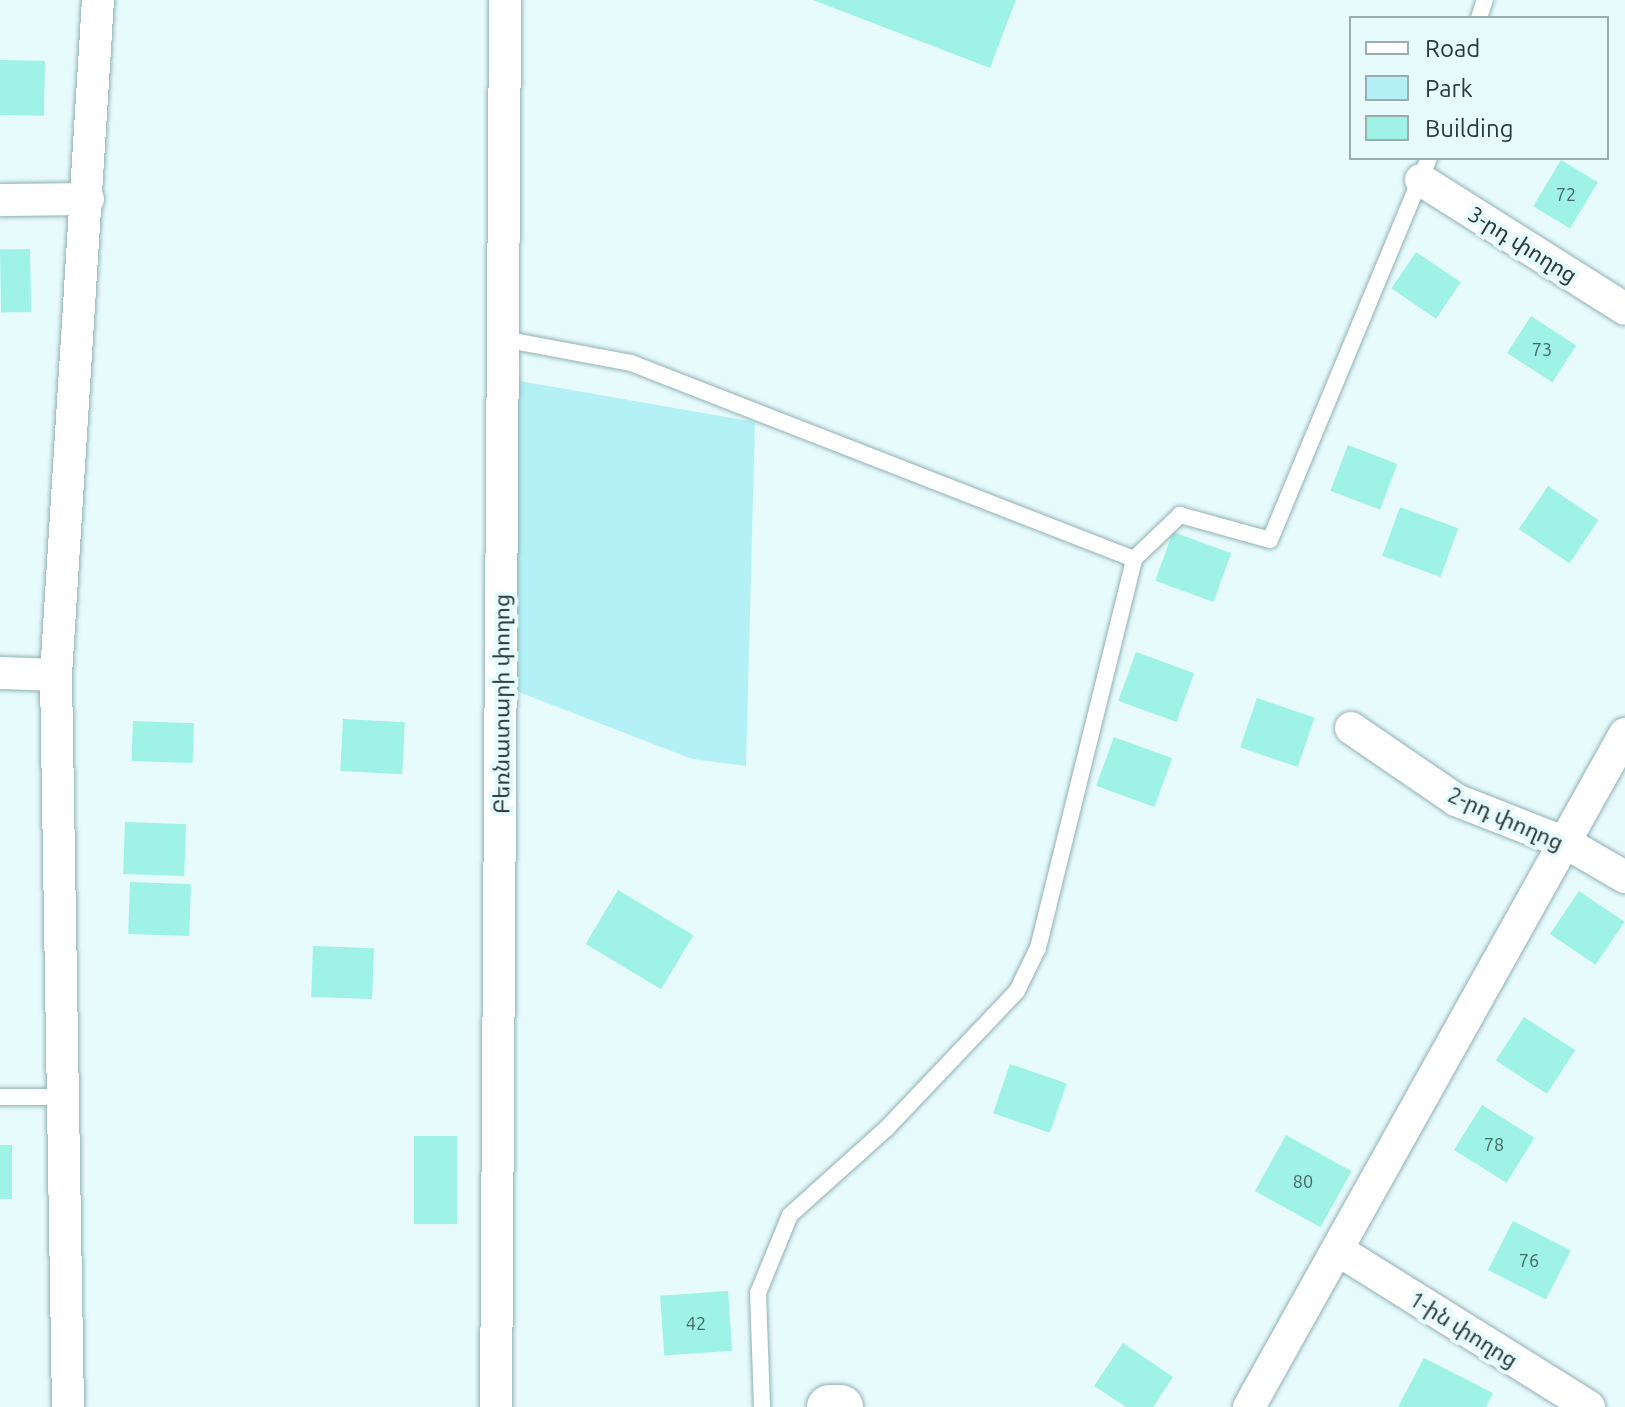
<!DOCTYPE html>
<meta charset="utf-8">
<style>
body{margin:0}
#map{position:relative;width:1625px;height:1407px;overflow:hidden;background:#e7fbfd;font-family:Ubuntu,"Noto Sans Armenian",sans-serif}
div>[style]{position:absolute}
.green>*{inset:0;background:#b3f1f7}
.building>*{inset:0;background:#9ef2e6;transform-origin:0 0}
.roads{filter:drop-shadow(0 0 2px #91b1b4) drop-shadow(0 0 2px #91b1b4)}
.service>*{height:16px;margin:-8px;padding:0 8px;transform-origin:8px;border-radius:8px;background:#fff}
.minor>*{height:32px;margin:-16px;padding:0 16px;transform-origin:16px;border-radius:16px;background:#fff}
.secondary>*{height:44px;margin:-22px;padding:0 22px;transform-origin:22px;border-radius:22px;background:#fff}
span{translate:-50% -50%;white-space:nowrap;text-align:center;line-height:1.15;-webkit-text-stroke:8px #e7fbfd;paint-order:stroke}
.number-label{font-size:18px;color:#486765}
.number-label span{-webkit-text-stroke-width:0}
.street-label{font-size:22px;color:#2c393a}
.legend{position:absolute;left:1349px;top:16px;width:260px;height:144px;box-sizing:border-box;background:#e7fbfd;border:2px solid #9cadaf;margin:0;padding:10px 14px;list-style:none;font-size:24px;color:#2c393a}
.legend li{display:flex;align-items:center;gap:16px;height:40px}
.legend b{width:40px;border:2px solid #9cadaf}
</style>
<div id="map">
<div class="green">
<div style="clip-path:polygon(514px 380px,755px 422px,746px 766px,692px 759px,511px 689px)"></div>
</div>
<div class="building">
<div style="clip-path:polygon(813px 0,1016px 0,990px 68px)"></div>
<div style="left:0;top:60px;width:45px;height:55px;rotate:1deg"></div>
<div style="left:1561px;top:160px;width:43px;height:54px;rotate:31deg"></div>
<div style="left:30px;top:249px;width:63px;height:30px;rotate:89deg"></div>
<div style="left:1416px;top:252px;width:54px;height:44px;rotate:34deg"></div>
<div style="left:1531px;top:316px;width:54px;height:44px;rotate:33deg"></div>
<div style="left:1348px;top:445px;width:53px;height:49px;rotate:21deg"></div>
<div style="left:1548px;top:486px;width:61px;height:52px;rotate:34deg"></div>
<div style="left:1400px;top:507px;width:62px;height:52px;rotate:20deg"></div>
<div style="left:1173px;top:532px;width:62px;height:52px;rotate:20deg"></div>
<div style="left:1136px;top:652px;width:62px;height:52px;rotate:20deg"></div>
<div style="left:1257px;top:698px;width:61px;height:52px;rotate:19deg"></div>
<div style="left:343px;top:719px;width:62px;height:52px;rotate:3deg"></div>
<div style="left:133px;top:721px;width:61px;height:40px;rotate:2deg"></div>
<div style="left:1114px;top:737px;width:62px;height:52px;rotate:20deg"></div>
<div style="left:125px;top:822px;width:61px;height:52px;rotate:2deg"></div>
<div style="left:130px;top:882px;width:61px;height:52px;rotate:2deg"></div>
<div style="left:618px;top:890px;width:88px;height:63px;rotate:31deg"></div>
<div style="left:1579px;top:891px;width:55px;height:52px;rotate:34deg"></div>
<div style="left:313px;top:946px;width:61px;height:51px;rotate:2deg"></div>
<div style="left:1524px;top:1017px;width:61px;height:52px;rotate:33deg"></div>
<div style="left:1010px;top:1064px;width:60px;height:52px;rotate:19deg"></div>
<div style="left:1482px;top:1105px;width:62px;height:53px;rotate:32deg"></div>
<div style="left:1286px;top:1135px;width:75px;height:64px;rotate:29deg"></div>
<div style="left:414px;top:1136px;width:43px;height:88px"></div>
<div style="left:0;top:1145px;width:12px;height:54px"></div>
<div style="left:1513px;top:1221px;width:65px;height:55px;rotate:27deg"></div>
<div style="left:728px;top:1291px;width:60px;height:68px;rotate:86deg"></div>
<div style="clip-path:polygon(1123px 1343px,1173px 1377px,1153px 1407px,1126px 1407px,1094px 1386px)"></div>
<div style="clip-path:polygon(1424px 1358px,1493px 1393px,1486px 1407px,1398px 1407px)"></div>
</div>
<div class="roads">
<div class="service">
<div style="left:1479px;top:18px;width:19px;rotate:-72deg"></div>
<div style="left:503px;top:339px;width:130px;rotate:10.6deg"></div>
<div style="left:631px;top:363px;width:540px;rotate:21.29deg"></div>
<div style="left:1134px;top:559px;width:64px;rotate:-43.7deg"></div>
<div style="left:1180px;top:515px;width:93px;rotate:15.5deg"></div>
<div style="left:1270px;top:540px;width:414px;rotate:-67.4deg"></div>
<div style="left:0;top:1097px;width:63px"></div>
<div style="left:762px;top:1407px;width:114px;rotate:-92deg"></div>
<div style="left:758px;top:1293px;width:84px;rotate:-67.7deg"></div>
<div style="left:790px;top:1215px;width:129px;rotate:-41.9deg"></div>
<div style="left:886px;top:1129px;width:190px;rotate:-46.5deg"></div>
<div style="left:1017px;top:991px;width:48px;rotate:-64deg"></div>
<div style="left:1038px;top:948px;width:401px;rotate:-76.1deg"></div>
</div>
<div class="minor">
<div style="left:1421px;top:180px;width:241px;rotate:32.3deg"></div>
<div style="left:0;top:200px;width:88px;rotate:-0.7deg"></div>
<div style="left:0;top:673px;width:56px;rotate:2deg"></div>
<div style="left:1351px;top:728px;width:127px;rotate:34.4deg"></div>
<div style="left:1456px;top:800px;width:120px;rotate:21.4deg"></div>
<div style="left:1568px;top:844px;width:66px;rotate:30.1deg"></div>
<div style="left:1338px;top:1250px;width:296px;rotate:32deg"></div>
<div style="left:68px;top:1407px;width:732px;rotate:-90.94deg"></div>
<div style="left:56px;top:675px;width:676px;rotate:-86.44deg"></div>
<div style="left:496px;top:1407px;width:1407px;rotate:-89.63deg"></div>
<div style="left:1249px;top:1407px;width:771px;rotate:-60.81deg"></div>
</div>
<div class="secondary">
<div style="left:829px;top:1407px;width:12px"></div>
</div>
</div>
<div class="number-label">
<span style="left:1566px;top:194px">72</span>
<span style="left:1542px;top:349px">73</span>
<span style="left:1494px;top:1144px">78</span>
<span style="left:1303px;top:1181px">80</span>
<span style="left:1529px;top:1260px">76</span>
<span style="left:696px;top:1323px">42</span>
</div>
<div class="street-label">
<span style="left:1523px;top:244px;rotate:32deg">3-րդ փողոց</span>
<span style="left:501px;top:704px;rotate:-90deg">Բեռնատարի փողոց</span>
<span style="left:1506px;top:818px;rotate:24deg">2-րդ փողոց</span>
<span style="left:1464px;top:1329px;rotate:32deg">1-ին փողոց</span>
</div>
<ul class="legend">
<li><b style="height:10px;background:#fff"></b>Road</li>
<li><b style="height:22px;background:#b3f1f7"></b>Park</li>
<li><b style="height:22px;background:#9ef2e6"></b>Building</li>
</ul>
</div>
